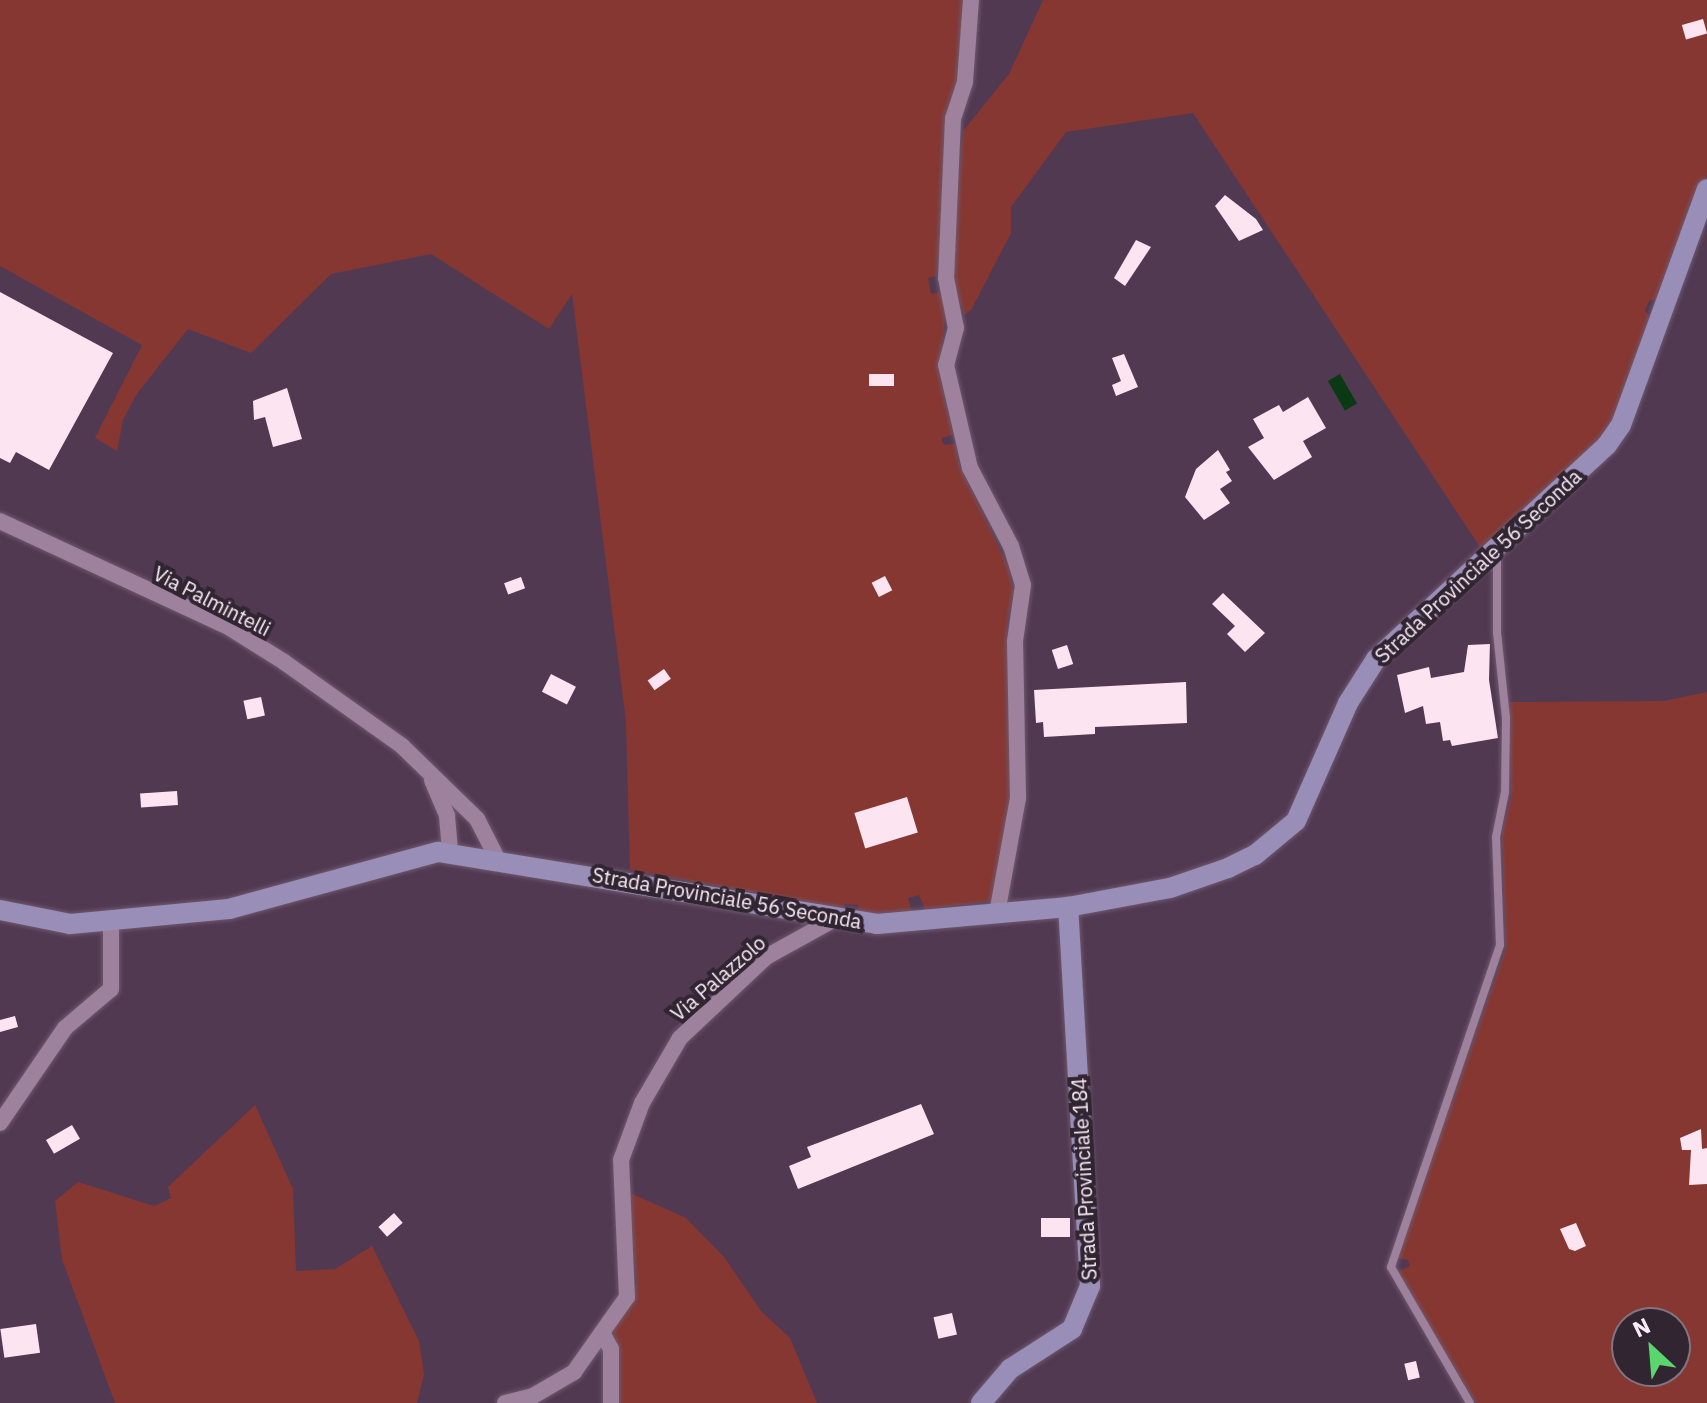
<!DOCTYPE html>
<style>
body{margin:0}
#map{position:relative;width:1707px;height:1403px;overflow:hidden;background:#523952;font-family:"IBM Plex Sans",sans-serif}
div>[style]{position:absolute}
.green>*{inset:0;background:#863732}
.water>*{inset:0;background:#0a3914;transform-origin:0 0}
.building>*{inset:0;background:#fce4f0;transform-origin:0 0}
.roads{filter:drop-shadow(0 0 2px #6e596e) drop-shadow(0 0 2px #6e596e)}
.lane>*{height:8px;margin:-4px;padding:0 4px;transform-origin:4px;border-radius:4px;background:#9d819d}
.street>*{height:16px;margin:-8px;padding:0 8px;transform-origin:8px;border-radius:8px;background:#9d819d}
.secondary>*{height:20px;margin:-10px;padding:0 10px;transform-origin:10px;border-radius:10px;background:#988eb8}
span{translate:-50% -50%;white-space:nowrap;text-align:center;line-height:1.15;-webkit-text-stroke:8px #312531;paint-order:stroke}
.street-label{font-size:20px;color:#fbecfb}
.north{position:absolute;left:1611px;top:1307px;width:80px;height:80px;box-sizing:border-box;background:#312531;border:2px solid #827582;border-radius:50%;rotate:334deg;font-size:22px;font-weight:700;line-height:32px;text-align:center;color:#fbecfb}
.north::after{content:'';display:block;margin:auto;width:28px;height:36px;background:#5bd56e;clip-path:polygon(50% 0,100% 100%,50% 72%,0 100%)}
</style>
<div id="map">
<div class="green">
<div style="clip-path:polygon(0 0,968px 0,942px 234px,936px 276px,928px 278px,931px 294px,940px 292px,946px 310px,939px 372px,953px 435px,941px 438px,944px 445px,955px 444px,961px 469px,1008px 566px,1014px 593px,1007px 622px,1011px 792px,992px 901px,925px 909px,919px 895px,908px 898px,912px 911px,860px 914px,858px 905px,844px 904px,843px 909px,630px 870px,626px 721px,572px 294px,549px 329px,431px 254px,331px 274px,251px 353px,188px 329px,136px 395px,123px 420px,117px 451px,95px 438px,142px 345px,0 266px)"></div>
<div style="clip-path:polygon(1043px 0,1707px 0,1707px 174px,1659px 298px,1649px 301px,1645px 310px,1651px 319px,1622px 406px,1600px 440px,1482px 550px,1193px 113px,1066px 132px,1011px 207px,1011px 233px,971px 310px,964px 315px,951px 272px,963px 131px,1009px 74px)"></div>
<div style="clip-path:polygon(evenodd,1707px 692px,1707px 1403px,1476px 1403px,1396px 1272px,1410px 1266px,1408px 1260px,1397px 1258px,1506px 948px,1502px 833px,1511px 797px,1509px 702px,1664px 701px,1707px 692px,1627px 1323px,1675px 1323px,1675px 1371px,1627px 1371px,1627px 1323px)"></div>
<div style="clip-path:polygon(255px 1105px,293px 1189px,296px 1271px,335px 1269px,372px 1246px,419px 1341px,424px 1374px,417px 1403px,115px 1403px,62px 1259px,55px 1201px,78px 1182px,154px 1206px,171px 1198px,168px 1187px)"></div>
<div style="clip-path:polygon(628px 1192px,686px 1218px,724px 1257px,761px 1311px,790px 1338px,817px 1403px,617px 1403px,613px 1332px,637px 1284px)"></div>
</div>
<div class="water">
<div style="left:1340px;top:374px;width:34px;height:14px;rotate:60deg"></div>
</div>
<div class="building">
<div style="left:1703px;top:19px;width:15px;height:22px;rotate:74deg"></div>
<div style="clip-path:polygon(1225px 195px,1256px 219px,1263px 230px,1239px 241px,1215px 206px)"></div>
<div style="clip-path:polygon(1136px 240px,1151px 247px,1125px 286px,1114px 278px)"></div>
<div style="clip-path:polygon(0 292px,113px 353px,49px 470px,16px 452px,10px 463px,0 458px)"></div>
<div style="clip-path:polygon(1124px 354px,1138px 387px,1116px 396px,1112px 385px,1121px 381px,1112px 358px)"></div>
<div style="left:869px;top:374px;width:25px;height:12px"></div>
<div style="clip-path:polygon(287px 388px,302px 439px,273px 447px,265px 417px,254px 420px,253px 401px)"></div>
<div style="clip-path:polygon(1308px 397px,1326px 428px,1303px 441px,1312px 457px,1274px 480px,1248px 447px,1264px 438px,1253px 419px,1279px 405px,1283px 412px)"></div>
<div style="clip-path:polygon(1218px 450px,1230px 470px,1226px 472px,1232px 481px,1220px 489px,1230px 503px,1204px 520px,1185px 497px,1196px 469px)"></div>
<div style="left:885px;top:576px;width:16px;height:15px;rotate:63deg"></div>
<div style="left:521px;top:577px;width:12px;height:18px;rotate:70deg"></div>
<div style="clip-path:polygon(1223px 593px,1265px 633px,1245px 652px,1227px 634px,1235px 626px,1212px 604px)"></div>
<div style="clip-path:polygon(1490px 644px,1489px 680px,1498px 738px,1452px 746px,1450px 740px,1443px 741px,1440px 722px,1426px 724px,1423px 706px,1405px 713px,1397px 675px,1429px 667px,1431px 678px,1464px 672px,1468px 645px)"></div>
<div style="left:1067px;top:645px;width:20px;height:16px;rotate:72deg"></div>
<div style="left:664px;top:669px;width:12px;height:20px;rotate:55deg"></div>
<div style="left:551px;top:674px;width:28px;height:20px;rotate:27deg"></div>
<div style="clip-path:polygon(1186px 682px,1187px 723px,1095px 727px,1095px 734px,1044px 737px,1043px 722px,1036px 723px,1034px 690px)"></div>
<div style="left:261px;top:697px;width:19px;height:18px;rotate:78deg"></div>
<div style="left:177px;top:791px;width:14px;height:37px;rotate:86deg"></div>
<div style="left:907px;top:797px;width:37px;height:55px;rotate:73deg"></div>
<div style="clip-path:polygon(15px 1016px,18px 1027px,0 1032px,0 1020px)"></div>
<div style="clip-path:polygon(921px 1104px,934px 1134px,798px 1189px,789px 1166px,811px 1157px,807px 1147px)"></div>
<div style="left:72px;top:1125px;width:16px;height:30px;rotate:60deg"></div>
<div style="clip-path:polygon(1701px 1129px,1702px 1149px,1707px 1148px,1707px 1184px,1689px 1185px,1691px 1150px,1682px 1150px,1680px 1138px)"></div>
<div style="left:394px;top:1213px;width:13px;height:21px;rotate:48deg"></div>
<div style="left:1070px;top:1218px;width:19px;height:29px;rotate:90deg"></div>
<div style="clip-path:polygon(1576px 1223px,1586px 1246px,1575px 1251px,1569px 1249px,1560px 1229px)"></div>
<div style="left:952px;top:1313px;width:22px;height:19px;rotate:77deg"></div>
<div style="left:36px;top:1324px;width:29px;height:36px;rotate:82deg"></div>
<div style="left:1416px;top:1361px;width:17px;height:12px;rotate:77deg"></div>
</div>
<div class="roads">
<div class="lane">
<div style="left:1470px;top:1403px;width:157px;rotate:-120.2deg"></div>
<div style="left:1391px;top:1267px;width:340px;rotate:-71.3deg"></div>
<div style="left:1500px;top:945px;width:108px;rotate:-92.1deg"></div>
<div style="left:1496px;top:837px;width:46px;rotate:-78.7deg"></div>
<div style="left:1505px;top:792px;width:74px;rotate:-89.2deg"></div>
<div style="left:1506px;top:718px;width:85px;rotate:-96deg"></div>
<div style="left:1497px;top:633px;width:83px;rotate:-90deg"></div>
</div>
<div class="street">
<div style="left:971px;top:0;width:82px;rotate:94.2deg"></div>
<div style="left:965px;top:82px;width:39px;rotate:108deg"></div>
<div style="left:953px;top:119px;width:159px;rotate:92.5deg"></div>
<div style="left:946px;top:278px;width:51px;rotate:78.7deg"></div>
<div style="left:956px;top:328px;width:38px;rotate:105deg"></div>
<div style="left:946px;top:365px;width:106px;rotate:76.9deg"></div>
<div style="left:970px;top:468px;width:88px;rotate:62.3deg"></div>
<div style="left:1011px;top:546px;width:41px;rotate:72.9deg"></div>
<div style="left:1023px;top:585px;width:57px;rotate:98.1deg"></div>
<div style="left:1015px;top:641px;width:157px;rotate:88.9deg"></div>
<div style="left:1018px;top:798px;width:118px;rotate:100.3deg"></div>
<div style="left:0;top:521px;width:254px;rotate:24.9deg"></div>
<div style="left:230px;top:628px;width:64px;rotate:32.2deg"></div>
<div style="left:284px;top:662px;width:145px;rotate:35.4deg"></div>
<div style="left:402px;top:746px;width:105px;rotate:44.2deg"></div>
<div style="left:477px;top:819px;width:44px;rotate:62.9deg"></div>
<div style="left:432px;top:780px;width:39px;rotate:67deg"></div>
<div style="left:447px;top:816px;width:37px;rotate:85deg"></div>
<div style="left:0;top:1123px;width:115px;rotate:-55.6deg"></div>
<div style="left:65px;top:1028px;width:60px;rotate:-40.3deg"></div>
<div style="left:111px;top:989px;width:69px;rotate:-90deg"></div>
<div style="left:604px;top:1336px;width:15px;rotate:62deg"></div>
<div style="left:611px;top:1349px;width:54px;rotate:90deg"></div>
<div style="left:505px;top:1403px;width:29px;rotate:-14deg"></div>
<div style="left:533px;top:1396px;width:48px;rotate:-30.3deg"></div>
<div style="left:574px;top:1372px;width:92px;rotate:-54.8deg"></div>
<div style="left:627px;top:1297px;width:137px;rotate:-92.5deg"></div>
<div style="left:621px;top:1160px;width:61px;rotate:-69.8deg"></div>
<div style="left:642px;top:1103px;width:75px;rotate:-59.7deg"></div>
<div style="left:680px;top:1038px;width:118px;rotate:-43.3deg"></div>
<div style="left:766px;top:957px;width:77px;rotate:-28.9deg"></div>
</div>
<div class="secondary">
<div style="left:0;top:910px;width:71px;rotate:11.3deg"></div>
<div style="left:70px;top:924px;width:160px;rotate:-5.4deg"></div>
<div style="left:229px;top:909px;width:217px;rotate:-15.3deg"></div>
<div style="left:438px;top:852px;width:445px;rotate:9.3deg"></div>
<div style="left:877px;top:924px;width:192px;rotate:-5.1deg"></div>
<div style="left:1068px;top:907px;width:104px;rotate:-10.6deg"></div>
<div style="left:1170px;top:888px;width:61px;rotate:-19deg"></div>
<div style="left:1228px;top:868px;width:30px;rotate:-26deg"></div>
<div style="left:1255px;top:855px;width:53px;rotate:-39.7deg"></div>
<div style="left:1296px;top:821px;width:129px;rotate:-66.2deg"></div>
<div style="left:1348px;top:703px;width:52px;rotate:-57.5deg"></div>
<div style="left:1376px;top:659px;width:315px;rotate:-42.8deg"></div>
<div style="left:1607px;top:445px;width:24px;rotate:-55deg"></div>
<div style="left:1621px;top:425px;width:251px;rotate:-70deg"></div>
<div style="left:981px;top:1403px;width:45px;rotate:-49.5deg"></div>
<div style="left:1010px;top:1369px;width:74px;rotate:-32.8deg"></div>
<div style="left:1072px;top:1329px;width:47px;rotate:-67.3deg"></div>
<div style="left:1090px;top:1286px;width:380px;rotate:-93.3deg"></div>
</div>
</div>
<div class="street-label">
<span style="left:1478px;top:566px;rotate:-43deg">Strada Provinciale 56 Seconda</span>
<span style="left:212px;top:601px;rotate:27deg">Via Palmintelli</span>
<span style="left:727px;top:898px;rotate:10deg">Strada Provinciale 56 Seconda</span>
<span style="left:718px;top:978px;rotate:-41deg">Via Palazzolo</span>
<span style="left:1084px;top:1179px;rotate:-93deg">Strada Provinciale 184</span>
</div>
<div class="north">N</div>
</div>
